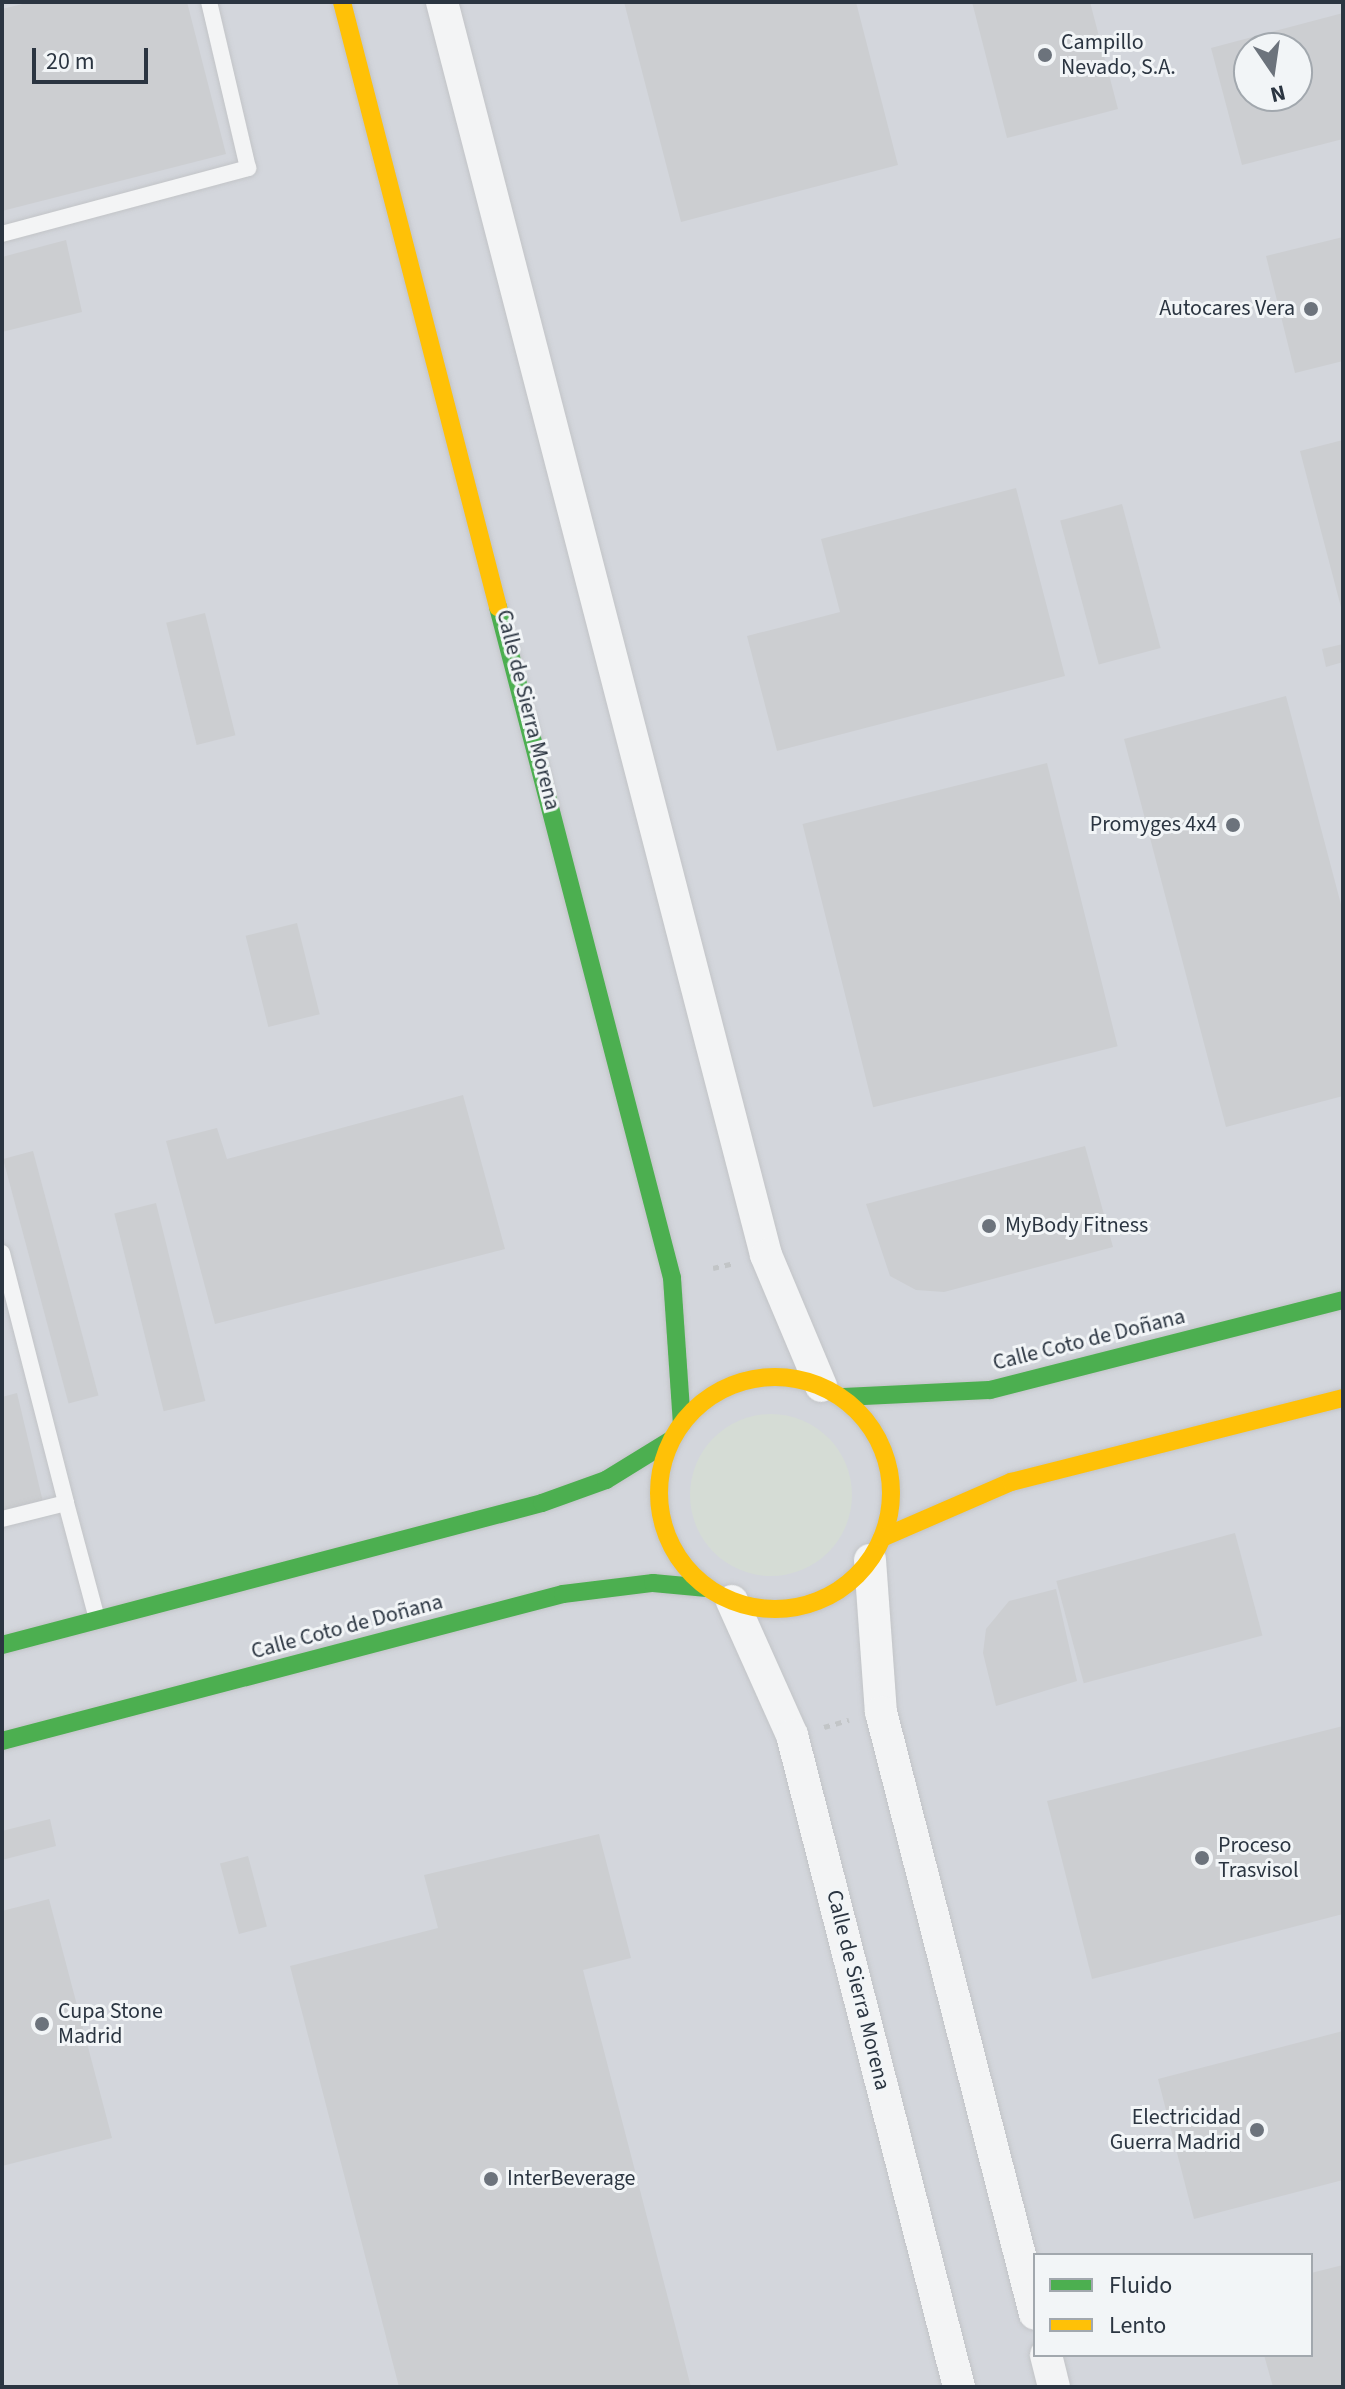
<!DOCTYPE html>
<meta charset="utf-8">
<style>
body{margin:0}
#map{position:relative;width:1345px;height:2389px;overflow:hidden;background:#e4e6e9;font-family:"Source Sans 3",sans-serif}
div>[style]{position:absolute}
.built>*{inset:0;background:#d3d6dc}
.green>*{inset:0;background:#d5dcd5}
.round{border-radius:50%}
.building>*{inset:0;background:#ccced1;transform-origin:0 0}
.path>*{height:5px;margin-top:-2.5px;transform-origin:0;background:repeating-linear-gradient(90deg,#c2c5c7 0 6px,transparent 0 12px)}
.roads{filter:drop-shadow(0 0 2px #c2c4c7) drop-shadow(0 0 2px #c2c4c7)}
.lane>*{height:16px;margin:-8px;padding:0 8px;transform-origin:8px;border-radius:8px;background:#f3f4f5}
.street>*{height:32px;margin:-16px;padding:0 16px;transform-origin:16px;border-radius:16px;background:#f3f4f5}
.fast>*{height:18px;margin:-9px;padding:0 9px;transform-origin:9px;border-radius:9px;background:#4caf50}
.slow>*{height:18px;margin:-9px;padding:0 9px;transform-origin:9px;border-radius:9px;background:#ffc107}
.slow>.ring{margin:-9px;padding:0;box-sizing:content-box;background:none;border:18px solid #ffc107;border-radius:50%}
.dots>*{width:22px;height:22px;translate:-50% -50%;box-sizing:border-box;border:4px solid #f2f5f7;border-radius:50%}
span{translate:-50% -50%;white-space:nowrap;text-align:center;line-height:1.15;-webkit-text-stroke:6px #f2f5f7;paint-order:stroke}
.poi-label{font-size:22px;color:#2b3541}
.left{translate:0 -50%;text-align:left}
.right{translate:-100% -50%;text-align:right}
.street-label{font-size:22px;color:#2b3541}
.frame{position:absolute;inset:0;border:4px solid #2b3541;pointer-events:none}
.legend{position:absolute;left:1033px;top:2253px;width:280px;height:104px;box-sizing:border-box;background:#f2f5f7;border:2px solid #a2a8ae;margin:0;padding:10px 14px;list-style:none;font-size:24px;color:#2b3541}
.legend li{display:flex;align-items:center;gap:16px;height:40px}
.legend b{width:40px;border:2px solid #a2a8ae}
.north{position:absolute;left:1233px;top:32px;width:80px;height:80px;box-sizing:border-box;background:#f2f5f7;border:2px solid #a2a8ae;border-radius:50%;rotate:167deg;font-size:22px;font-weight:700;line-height:32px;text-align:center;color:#2b3541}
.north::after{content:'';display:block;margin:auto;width:28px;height:36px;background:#6c737c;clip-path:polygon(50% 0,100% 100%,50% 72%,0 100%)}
.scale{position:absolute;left:32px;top:48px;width:116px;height:36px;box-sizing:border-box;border:4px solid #2b3541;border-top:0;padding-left:10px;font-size:24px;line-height:28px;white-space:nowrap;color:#2b3541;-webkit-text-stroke:6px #f2f5f7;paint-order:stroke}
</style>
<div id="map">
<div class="built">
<div style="clip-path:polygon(evenodd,2px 2px,1343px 2px,1343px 2387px,2px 2387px,2px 2px,1249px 48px,1297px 48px,1297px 96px,1249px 96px,1249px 48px,2px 2px,1035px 2255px,1311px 2255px,1311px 2355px,1035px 2355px,1035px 2255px)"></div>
</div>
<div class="green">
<div class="round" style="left:690px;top:1414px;width:162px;height:162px"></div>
</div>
<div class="building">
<div style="clip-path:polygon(31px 2px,187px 2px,226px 154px,2px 211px,2px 9px)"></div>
<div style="clip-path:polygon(624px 2px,856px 2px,898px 165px,681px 222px)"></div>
<div style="clip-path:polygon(972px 2px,1090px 2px,1118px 109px,1007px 138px)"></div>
<div style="clip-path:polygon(evenodd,1343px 13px,1343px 139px,1242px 165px,1211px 48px,1343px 13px,1249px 48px,1297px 48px,1297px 96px,1249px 96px,1249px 48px)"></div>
<div style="clip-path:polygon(1343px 237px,1343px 361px,1295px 373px,1266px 256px)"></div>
<div style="clip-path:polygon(66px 240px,82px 312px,2px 332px,2px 257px)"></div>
<div style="clip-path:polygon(1343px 440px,1343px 610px,1342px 611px,1300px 451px)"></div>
<div style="clip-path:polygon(1016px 488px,1065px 676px,777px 751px,747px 636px,840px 612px,821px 539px)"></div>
<div style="left:1122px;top:504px;width:149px;height:64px;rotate:75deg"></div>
<div style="left:205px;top:613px;width:126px;height:40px;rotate:76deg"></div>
<div style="clip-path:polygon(1343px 644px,1343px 662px,1326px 667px,1322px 649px)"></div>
<div style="clip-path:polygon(1286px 696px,1343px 912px,1343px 1096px,1226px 1127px,1124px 739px)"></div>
<div style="left:1047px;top:763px;width:292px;height:252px;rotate:76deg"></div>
<div style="left:297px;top:923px;width:94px;height:53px;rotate:76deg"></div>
<div style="clip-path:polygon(463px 1095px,505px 1249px,215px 1324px,166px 1141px,217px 1128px,227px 1159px)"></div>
<div style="clip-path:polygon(1085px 1146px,1113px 1247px,944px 1292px,916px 1290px,890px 1276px,866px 1204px)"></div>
<div style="left:33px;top:1151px;width:253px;height:31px;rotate:75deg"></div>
<div style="left:156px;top:1203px;width:204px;height:43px;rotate:76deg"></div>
<div style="clip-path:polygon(17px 1393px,43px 1502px,2px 1512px,2px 1397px)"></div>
<div style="left:1235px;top:1533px;width:106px;height:185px;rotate:75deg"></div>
<div style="clip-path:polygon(1056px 1589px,1077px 1681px,996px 1706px,983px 1653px,986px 1629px,1009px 1601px)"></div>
<div style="clip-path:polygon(1343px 1726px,1343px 1914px,1092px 1979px,1047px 1801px)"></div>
<div style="clip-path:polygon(50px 1819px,56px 1846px,2px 1860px,2px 1831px)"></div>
<div style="clip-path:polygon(599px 1834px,631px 1958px,583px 1970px,691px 2387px,399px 2387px,290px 1966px,438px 1928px,424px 1875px)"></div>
<div style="left:248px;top:1856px;width:73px;height:29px;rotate:75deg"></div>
<div style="clip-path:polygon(49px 1899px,112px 2138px,2px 2166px,2px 1911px)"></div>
<div style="clip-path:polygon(1343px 2031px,1343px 2180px,1194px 2219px,1158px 2079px)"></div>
<div style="clip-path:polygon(1343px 2265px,1343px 2387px,1273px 2387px,1264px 2355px,1311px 2355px,1311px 2273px)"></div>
</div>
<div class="path">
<div style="left:713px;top:1268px;width:22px;rotate:-13deg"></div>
<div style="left:824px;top:1727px;width:26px;rotate:-16deg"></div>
</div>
<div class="roads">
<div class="lane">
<div style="left:2px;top:234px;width:255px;rotate:-15deg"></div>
<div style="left:248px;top:168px;width:171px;rotate:-103.2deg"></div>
<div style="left:2px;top:1253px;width:258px;rotate:75.6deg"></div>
<div style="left:2px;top:1519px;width:66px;rotate:-14deg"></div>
<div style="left:66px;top:1503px;width:120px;rotate:75deg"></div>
</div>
<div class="street">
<div style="left:442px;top:2px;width:1294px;rotate:75.5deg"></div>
<div style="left:766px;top:1255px;width:142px;rotate:67.2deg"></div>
<div style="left:870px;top:1560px;width:152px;rotate:85.9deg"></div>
<div style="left:881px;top:1712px;width:621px;rotate:75.65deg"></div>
<div style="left:732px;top:1601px;width:147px;rotate:65.9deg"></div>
<div style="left:792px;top:1735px;width:673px;rotate:75.63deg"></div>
<div style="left:1046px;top:2355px;width:33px;rotate:76deg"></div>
</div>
<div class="fast">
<div style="left:498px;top:607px;width:693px;rotate:75.46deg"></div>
<div style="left:672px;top:1278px;width:145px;rotate:86.1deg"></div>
<div style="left:842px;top:1397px;width:148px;rotate:-2.7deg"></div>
<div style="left:990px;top:1390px;width:364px;rotate:-14.3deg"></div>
<div style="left:2px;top:1645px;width:558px;rotate:-14.73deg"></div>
<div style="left:542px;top:1503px;width:68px;rotate:-19.8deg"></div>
<div style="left:606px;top:1480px;width:76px;rotate:-31.6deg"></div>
<div style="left:2px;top:1741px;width:580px;rotate:-14.68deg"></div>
<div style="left:563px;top:1594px;width:91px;rotate:-7deg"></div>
<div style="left:653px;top:1583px;width:54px;rotate:5.3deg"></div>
</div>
<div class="slow">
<div style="left:342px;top:2px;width:625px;rotate:75.54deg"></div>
<div class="ring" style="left:659px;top:1377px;width:214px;height:214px"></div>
<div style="left:882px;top:1538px;width:141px;rotate:-23.5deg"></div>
<div style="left:1011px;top:1482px;width:342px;rotate:-14.2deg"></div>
</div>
</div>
<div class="dots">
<div style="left:1045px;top:55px;background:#6c737c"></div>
<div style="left:1311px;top:309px;background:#6c737c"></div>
<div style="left:1233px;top:825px;background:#6c737c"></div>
<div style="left:989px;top:1226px;background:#6c737c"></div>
<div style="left:1202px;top:1858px;background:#6c737c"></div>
<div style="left:42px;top:2024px;background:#6c737c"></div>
<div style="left:1257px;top:2130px;background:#6c737c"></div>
<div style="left:491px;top:2179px;background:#6c737c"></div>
</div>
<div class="poi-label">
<span class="left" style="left:1061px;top:55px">Campillo<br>Nevado, S.A.</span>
<span class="right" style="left:1295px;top:309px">Autocares Vera</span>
<span class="right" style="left:1217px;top:825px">Promyges 4x4</span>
<span class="left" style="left:1005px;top:1226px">MyBody Fitness</span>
<span class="left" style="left:1218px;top:1858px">Proceso<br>Trasvisol</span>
<span class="left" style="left:58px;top:2024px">Cupa Stone<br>Madrid</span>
<span class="right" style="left:1241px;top:2130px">Electricidad<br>Guerra Madrid</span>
<span class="left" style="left:507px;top:2179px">InterBeverage</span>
</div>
<div class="street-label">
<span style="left:528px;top:710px;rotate:76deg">Calle de Sierra Morena</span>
<span style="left:1089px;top:1340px;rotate:-14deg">Calle Coto de Doñana</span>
<span style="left:347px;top:1627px;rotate:-15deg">Calle Coto de Doñana</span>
<span style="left:858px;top:1990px;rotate:76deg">Calle de Sierra Morena</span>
</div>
<div class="frame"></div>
<ul class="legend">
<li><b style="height:10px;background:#4caf50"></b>Fluido</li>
<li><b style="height:10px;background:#ffc107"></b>Lento</li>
</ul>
<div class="north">N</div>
<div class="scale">20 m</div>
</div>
